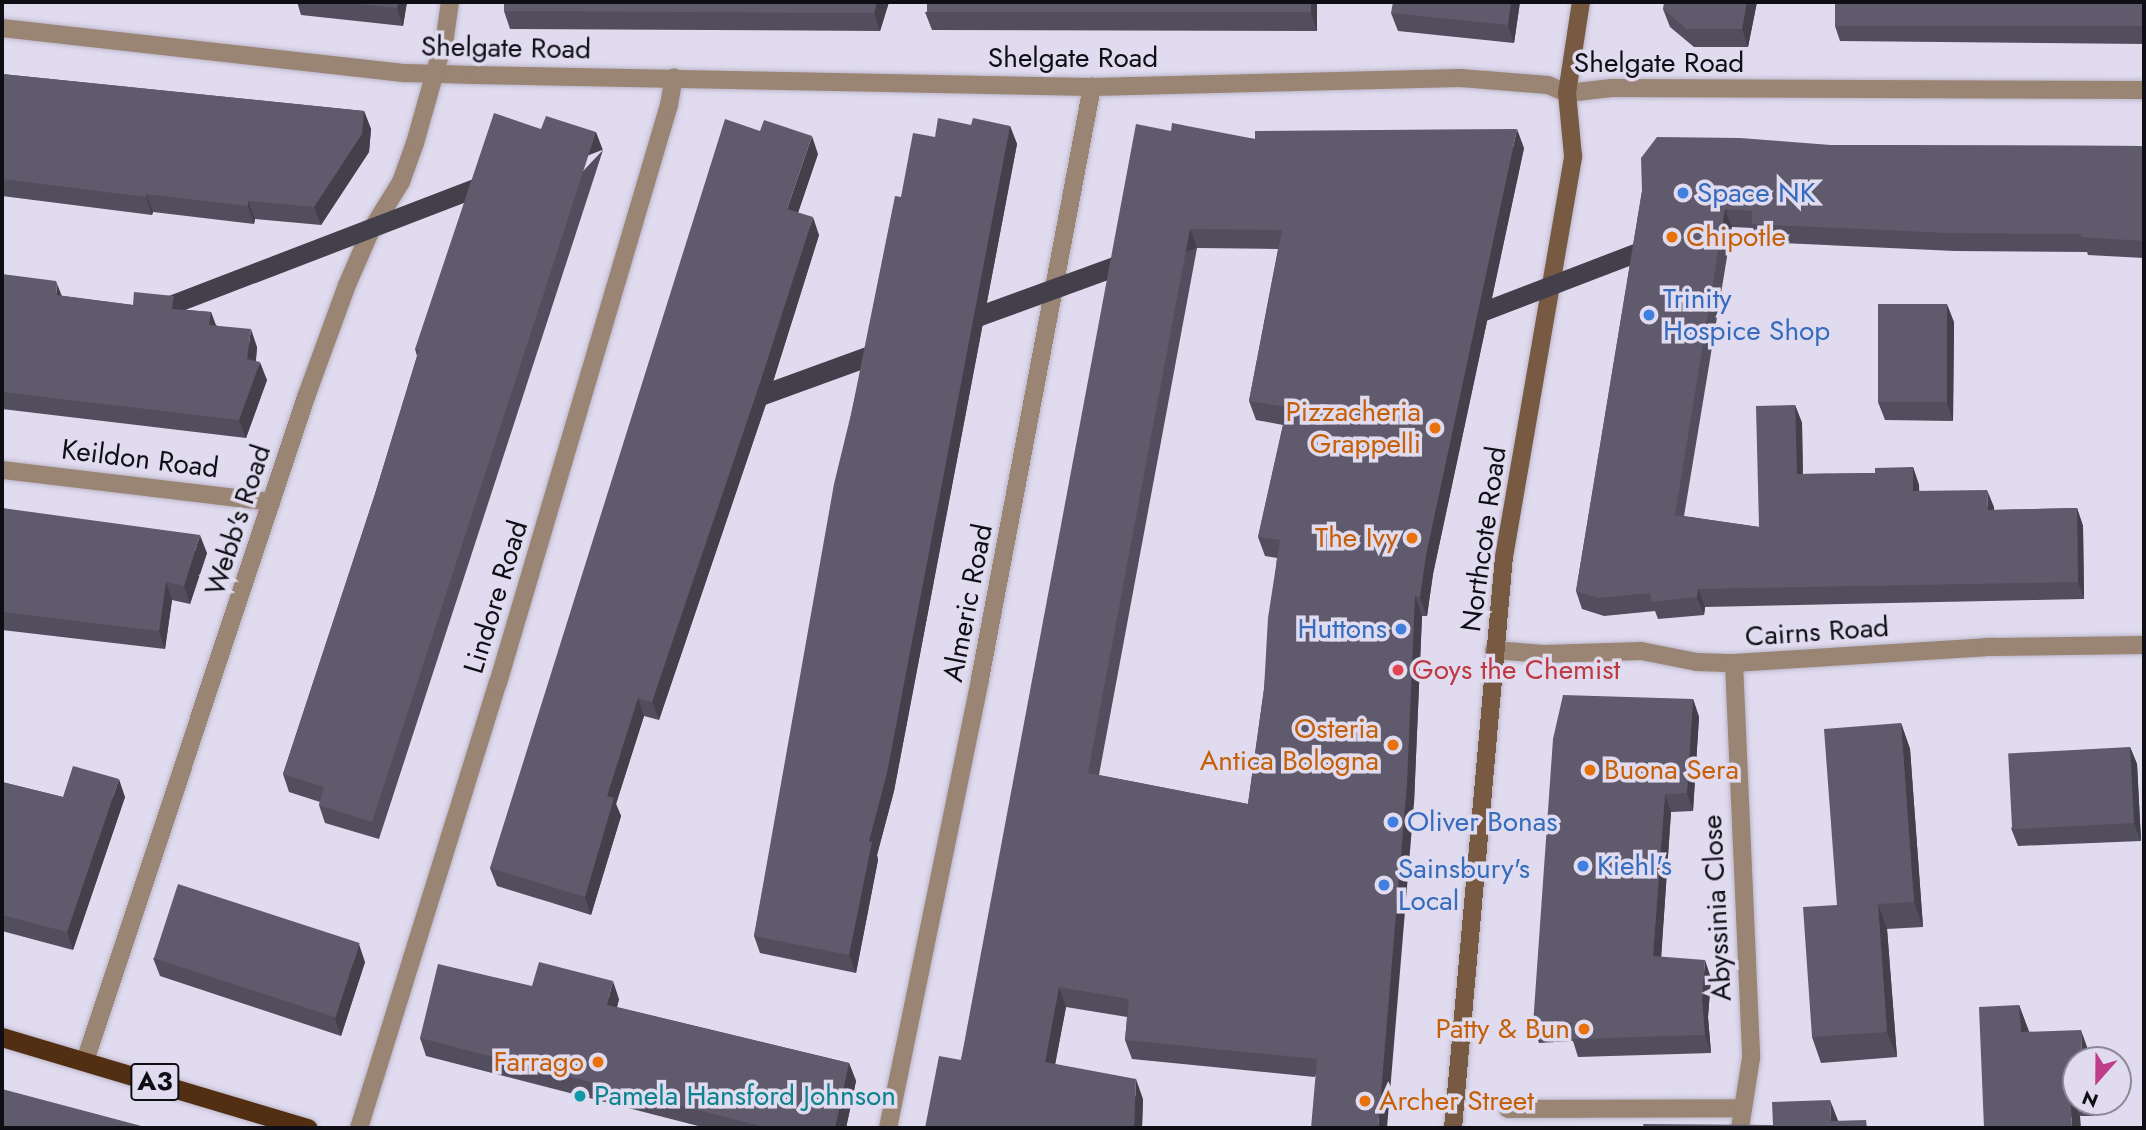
<!DOCTYPE html>
<style>
body{margin:0}
#map{position:relative;width:2146px;height:1130px;overflow:hidden;background:#e0dbef;font-family:Jost,sans-serif}
div>[style]{position:absolute}
.roads{filter:drop-shadow(0 0 2px #bbb6c8) drop-shadow(0 0 2px #bbb6c8)}
.pedestrian>*{height:18px;margin:-9px;padding:0 9px;transform-origin:9px;border-radius:9px;background:#9a8474}
.minor>*{height:18px;margin:-9px;padding:0 9px;transform-origin:9px;border-radius:9px;background:#9a8474}
.secondary>*{height:18px;margin:-9px;padding:0 9px;transform-origin:9px;border-radius:9px;background:#785942}
.trunk>*{height:19px;margin:-9.5px;padding:0 9.5px;transform-origin:9.5px;border-radius:9.5px;background:#522e12}
.wall>*{inset:0;background:#534e5d}
.shaded-wall>*{inset:0;background:#43404c;transform-origin:0 0}
.building>*{inset:0;background:#605b6c;transform-origin:0 0}
.dots>*{width:19px;height:19px;translate:-50% -50%;box-sizing:border-box;border:4px solid #e0dbef;border-radius:50%}
span{translate:-50% -50%;white-space:nowrap;text-align:center;line-height:1.15;-webkit-text-stroke:7px #e0dbef;paint-order:stroke}
.shield-label span{padding:2px 5px;background:#e0dbef;border:2px solid;border-radius:5px;-webkit-text-stroke-width:0}
.shield-label{font-size:26px;color:#100e15;font-weight:700}
.street-label{font-size:28px;color:#100e15}
.shop-label{font-size:28px;color:#366cbe}
.left{translate:0 -50%;text-align:left}
.right{translate:-100% -50%;text-align:right}
.food-label{font-size:28px;color:#c56008}
.health-label{font-size:28px;color:#be3a42}
.culture-label{font-size:28px;color:#0d838f}
.frame{position:absolute;inset:0;border:4px solid #100e15;pointer-events:none}
.north{position:absolute;left:2062px;top:1046px;width:70px;height:70px;box-sizing:border-box;background:#e0dbef;border:2px solid #8d8998;border-radius:50%;rotate:201deg;font-size:19px;font-weight:700;line-height:28px;text-align:center;color:#100e15}
.north::after{content:'';display:block;margin:auto;width:24px;height:32px;background:#be3e8a;clip-path:polygon(50% 0,100% 100%,50% 72%,0 100%)}
</style>
<div id="map">
<div class="roads">
<div class="pedestrian">
<div style="left:1508px;top:1109px;width:234px;rotate:-0.2deg"></div>
</div>
<div class="minor">
<div style="left:2px;top:28px;width:406px;rotate:6.4deg"></div>
<div style="left:406px;top:73px;width:68px;rotate:1.7deg"></div>
<div style="left:474px;top:75px;width:618px;rotate:1.11deg"></div>
<div style="left:1092px;top:87px;width:368px;rotate:-1.4deg"></div>
<div style="left:1460px;top:78px;width:88px;rotate:4.5deg"></div>
<div style="left:1548px;top:85px;width:21px;rotate:23deg"></div>
<div style="left:1567px;top:93px;width:45px;rotate:-6.3deg"></div>
<div style="left:1612px;top:88px;width:532px;rotate:0.22deg"></div>
<div style="left:2px;top:470px;width:271px;rotate:6.8deg"></div>
<div style="left:1494px;top:650px;width:50px;rotate:4.6deg"></div>
<div style="left:1544px;top:654px;width:97px;rotate:-1.8deg"></div>
<div style="left:1641px;top:651px;width:57px;rotate:11.1deg"></div>
<div style="left:1697px;top:662px;width:37px;rotate:2deg"></div>
<div style="left:1734px;top:663px;width:252px;rotate:-3.6deg"></div>
<div style="left:1985px;top:647px;width:159px;rotate:-0.7deg"></div>
<div style="left:1734px;top:663px;width:395px;rotate:87.5deg"></div>
<div style="left:1751px;top:1058px;width:71px;rotate:98.9deg"></div>
<div style="left:85px;top:1061px;width:700px;rotate:-71.59deg"></div>
<div style="left:306px;top:397px;width:119px;rotate:-69.9deg"></div>
<div style="left:347px;top:285px;width:58px;rotate:-66.5deg"></div>
<div style="left:370px;top:232px;width:59px;rotate:-58.2deg"></div>
<div style="left:401px;top:182px;width:41px;rotate:-70.3deg"></div>
<div style="left:415px;top:143px;width:110px;rotate:-74.2deg"></div>
<div style="left:445px;top:37px;width:35px;rotate:-82deg"></div>
<div style="left:359px;top:1128px;width:466px;rotate:-72.7deg"></div>
<div style="left:498px;top:683px;width:603px;rotate:-73.52deg"></div>
<div style="left:669px;top:105px;width:28px;rotate:-80deg"></div>
<div style="left:888px;top:1128px;width:458px;rotate:-78.4deg"></div>
<div style="left:980px;top:679px;width:603px;rotate:-79.29deg"></div>
</div>
<div class="secondary">
<div style="left:1453px;top:1128px;width:573px;rotate:-84.9deg"></div>
<div style="left:1504px;top:557px;width:407px;rotate:-80.2deg"></div>
<div style="left:1573px;top:156px;width:63px;rotate:-95.4deg"></div>
<div style="left:1567px;top:93px;width:92px;rotate:-81.3deg"></div>
</div>
<div class="trunk">
<div style="left:2px;top:1037px;width:319px;rotate:16.6deg"></div>
</div>
</div>
<div class="wall">
<div style="clip-path:polygon(297px 2px,407px 2px,403px 26px,301px 15px)"></div>
<div style="clip-path:polygon(504px 2px,889px 2px,880px 31px,510px 29px,504px 11px)"></div>
<div style="clip-path:polygon(1317px 2px,1317px 31px,932px 30px,925px 12px)"></div>
<div style="clip-path:polygon(1520px 2px,1514px 43px,1398px 31px,1391px 13px)"></div>
<div style="clip-path:polygon(1757px 2px,1748px 47px,1694px 47px,1670px 27px,1663px 9px)"></div>
<div style="clip-path:polygon(2144px 2px,2144px 44px,1840px 41px,1835px 26px)"></div>
<div style="clip-path:polygon(2px 74px,364px 111px,371px 129px,369px 152px,321px 225px,255px 219px,254px 224px,153px 212px,152px 215px,2px 196px)"></div>
<div style="clip-path:polygon(971px 125px,1010px 126px,1017px 144px,894px 791px,877px 855px,878px 860px,856px 973px,760px 953px,754px 936px,852px 410px,901px 197px,935px 137px)"></div>
<div style="clip-path:polygon(evenodd,1171px 131px,1255px 139px,1524px 148px,1433px 574px,1427px 616px,1422px 616px,1414px 803px,1315px 1077px,1132px 1059px,1125px 1040px,1127px 1017px,1066px 1007px,1055px 1064px,1143px 1099px,1142px 1128px,925px 1128px,961px 1060px,1171px 131px,1197px 248px,1278px 249px,1249px 401px,1256px 420px,1283px 425px,1258px 537px,1265px 556px,1277px 558px,1264px 689px,1248px 804px,1099px 775px,1197px 248px)"></div>
<div style="clip-path:polygon(1831px 145px,2144px 146px,2144px 258px,2088px 255px,2087px 252px,1955px 251px,1759px 242px,1753px 228px,1732px 227px,1684px 516px,1759px 527px,1795px 405px,1802px 423px,1803px 474px,1875px 473px,1913px 467px,1919px 485px,1919px 491px,1994px 507px,1994px 510px,2077px 508px,2083px 526px,2084px 599px,1705px 607px,1704px 615px,1658px 619px,1655px 611px,1604px 616px,1582px 609px,1576px 591px,1642px 191px)"></div>
<div style="clip-path:polygon(603px 150px,379px 839px,325px 823px,319px 805px,320px 802px,289px 792px,283px 774px,375px 494px,417px 356px,415px 349px)"></div>
<div style="clip-path:polygon(818px 154px,798px 213px,819px 235px,767px 401px,659px 720px,644px 716px,616px 804px,621px 816px,591px 915px,497px 886px,490px 868px)"></div>
<div style="clip-path:polygon(2px 274px,62px 296px,133px 305px,174px 296px,178px 309px,211px 312px,216px 325px,257px 347px,256px 361px,267px 380px,246px 438px,2px 409px)"></div>
<div style="clip-path:polygon(1954px 322px,1953px 421px,1885px 420px,1878px 402px)"></div>
<div style="clip-path:polygon(2px 508px,207px 553px,190px 604px,172px 600px,165px 649px,2px 630px)"></div>
<div style="clip-path:polygon(1693px 699px,1699px 717px,1693px 811px,1671px 812px,1661px 957px,1711px 978px,1708px 1017px,1711px 1053px,1578px 1057px,1573px 1041px,1539px 1043px,1533px 1025px)"></div>
<div style="clip-path:polygon(1901px 723px,1910px 749px,1923px 927px,1887px 929px,1897px 1057px,1821px 1063px,1812px 1037px,1837px 905px)"></div>
<div style="clip-path:polygon(2130px 747px,2137px 764px,2141px 841px,2018px 846px,2011px 828px)"></div>
<div style="clip-path:polygon(2px 782px,63px 797px,125px 797px,73px 950px,2px 931px)"></div>
<div style="clip-path:polygon(153px 958px,365px 962px,341px 1036px,160px 976px)"></div>
<div style="clip-path:polygon(532px 986px,619px 999px,617px 1007px,849px 1063px,856px 1081px,846px 1128px,706px 1128px,426px 1056px,420px 1038px)"></div>
<div style="clip-path:polygon(2019px 1005px,2029px 1032px,2091px 1058px,2076px 1060px,2076px 1102px,2093px 1102px,2094px 1116px,2080px 1116px,1984px 1128px)"></div>
</div>
<div class="shaded-wall">
<div style="clip-path:polygon(398px 2px,407px 2px,403px 26px,397px 8px)"></div>
<div style="clip-path:polygon(877px 2px,889px 2px,880px 31px,874px 13px)"></div>
<div style="clip-path:polygon(1311px 2px,1317px 2px,1317px 31px,1311px 13px)"></div>
<div style="clip-path:polygon(1511px 2px,1520px 2px,1514px 43px,1508px 25px)"></div>
<div style="clip-path:polygon(1747px 2px,1757px 2px,1748px 47px,1742px 29px)"></div>
<div style="clip-path:polygon(364px 111px,371px 129px,369px 152px,321px 225px,314px 207px)"></div>
<div style="clip-path:polygon(1010px 126px,1017px 144px,894px 791px,877px 855px,878px 860px,856px 973px,849px 955px,869px 841px)"></div>
<div style="clip-path:polygon(1517px 129px,1524px 148px,1433px 574px,1427px 616px,1420px 597px,1426px 555px)"></div>
<div style="left:596px;top:132px;width:19px;height:725px;rotate:69deg"></div>
<div style="clip-path:polygon(812px 136px,818px 154px,793px 227px,787px 209px)"></div>
<div style="clip-path:polygon(146px 194px,153px 212px,152px 215px,146px 197px)"></div>
<div style="clip-path:polygon(248px 201px,255px 219px,254px 224px,248px 206px)"></div>
<div style="left:1725px;top:209px;width:19px;height:310px;rotate:69deg"></div>
<div style="clip-path:polygon(813px 217px,819px 235px,767px 401px,659px 720px,652px 702px)"></div>
<div style="left:1190px;top:229px;width:20px;height:553px;rotate:70deg"></div>
<div style="clip-path:polygon(56px 281px,63px 299px,57px 295px)"></div>
<div style="clip-path:polygon(174px 296px,180px 314px,172px 309px)"></div>
<div style="clip-path:polygon(1947px 304px,1954px 322px,1953px 421px,1947px 403px)"></div>
<div style="clip-path:polygon(211px 312px,217px 330px,209px 325px)"></div>
<div style="clip-path:polygon(251px 329px,257px 347px,254px 377px,247px 359px)"></div>
<div style="clip-path:polygon(260px 362px,267px 380px,246px 438px,239px 420px)"></div>
<div style="clip-path:polygon(1795px 405px,1802px 423px,1803px 492px,1797px 474px)"></div>
<div style="clip-path:polygon(1913px 467px,1919px 485px,1920px 509px,1913px 491px)"></div>
<div style="clip-path:polygon(1987px 490px,1994px 507px,1995px 528px,1988px 510px)"></div>
<div style="clip-path:polygon(2077px 508px,2083px 526px,2084px 599px,2078px 582px)"></div>
<div style="clip-path:polygon(200px 535px,207px 553px,190px 604px,184px 586px)"></div>
<div style="clip-path:polygon(166px 582px,172px 600px,165px 649px,159px 631px)"></div>
<div style="clip-path:polygon(1698px 589px,1705px 607px,1704px 615px,1697px 597px)"></div>
<div style="clip-path:polygon(1415px 596px,1422px 616px,1414px 803px,1387px 1128px,1378px 1128px)"></div>
<div style="clip-path:polygon(638px 698px,644px 716px,616px 804px,621px 816px,591px 915px,585px 897px,607px 796px)"></div>
<div style="clip-path:polygon(1693px 699px,1699px 717px,1693px 811px,1687px 793px)"></div>
<div style="clip-path:polygon(1901px 723px,1910px 749px,1923px 927px,1914px 902px)"></div>
<div style="clip-path:polygon(2130px 747px,2137px 764px,2141px 841px,2134px 823px)"></div>
<div style="clip-path:polygon(119px 779px,125px 797px,73px 950px,67px 932px)"></div>
<div style="clip-path:polygon(1665px 794px,1671px 812px,1660px 974px,1653px 956px)"></div>
<div style="clip-path:polygon(1878px 904px,1887px 929px,1897px 1057px,1887px 1032px)"></div>
<div style="clip-path:polygon(359px 944px,365px 962px,341px 1036px,335px 1018px)"></div>
<div style="clip-path:polygon(1705px 960px,1711px 978px,1708px 1017px,1711px 1053px,1705px 1035px,1702px 1000px)"></div>
<div style="clip-path:polygon(613px 981px,619px 999px,613px 1023px,607px 1005px)"></div>
<div style="clip-path:polygon(1059px 987px,1066px 1007px,1052px 1081px,1045px 1062px)"></div>
<div style="clip-path:polygon(2019px 1005px,2030px 1034px,2021px 1032px)"></div>
<div style="clip-path:polygon(2081px 1030px,2091px 1058px,2091px 1060px,2082px 1060px)"></div>
<div style="clip-path:polygon(849px 1063px,856px 1081px,846px 1128px,835px 1128px)"></div>
<div style="clip-path:polygon(1136px 1079px,1143px 1099px,1142px 1128px,1134px 1128px)"></div>
<div style="clip-path:polygon(2070px 1088px,2080px 1116px,2081px 1128px,2072px 1128px)"></div>
<div style="clip-path:polygon(1830px 1100px,1841px 1128px,1831px 1121px)"></div>
<div style="clip-path:polygon(2089px 1102px,2093px 1102px,2094px 1116px)"></div>
</div>
<div class="building">
<div style="clip-path:polygon(338px 2px,398px 2px,397px 8px)"></div>
<div style="clip-path:polygon(504px 2px,877px 2px,874px 13px,504px 11px)"></div>
<div style="left:927px;top:2px;width:384px;height:10px"></div>
<div style="clip-path:polygon(1393px 2px,1511px 2px,1508px 25px,1391px 13px)"></div>
<div style="clip-path:polygon(1664px 2px,1747px 2px,1742px 29px,1687px 29px,1663px 9px)"></div>
<div style="left:1835px;top:2px;width:309px;height:24px"></div>
<div style="clip-path:polygon(2px 74px,364px 111px,362px 134px,314px 207px,248px 201px,248px 206px,146px 194px,146px 197px,2px 179px)"></div>
<div style="clip-path:polygon(494px 113px,541px 129px,546px 116px,596px 132px,372px 822px,319px 805px,324px 787px,283px 774px,375px 494px,419px 350px,415px 349px)"></div>
<div style="clip-path:polygon(938px 118px,971px 125px,973px 118px,1010px 126px,887px 773px,869px 841px,872px 842px,849px 955px,754px 936px,834px 484px,852px 410px,895px 196px,901px 197px,913px 133px,935px 137px)"></div>
<div style="clip-path:polygon(725px 119px,760px 131px,764px 120px,812px 136px,787px 209px,813px 217px,760px 383px,652px 702px,638px 698px,607px 796px,614px 798px,585px 897px,490px 868px)"></div>
<div style="clip-path:polygon(evenodd,1172px 123px,1255px 139px,1255px 131px,1517px 129px,1426px 555px,1420px 597px,1415px 596px,1407px 783px,1378px 1128px,1311px 1128px,1317px 1059px,1125px 1040px,1129px 999px,1059px 987px,1045px 1062px,1136px 1079px,1134px 1128px,925px 1128px,939px 1056px,961px 1060px,1136px 124px,1171px 131px,1172px 123px,1190px 229px,1282px 230px,1249px 401px,1287px 407px,1258px 537px,1280px 540px,1268px 618px,1264px 689px,1248px 804px,1088px 773px,1190px 229px)"></div>
<div style="clip-path:polygon(1657px 137px,1740px 138px,1831px 145px,2144px 146px,2144px 241px,2081px 237px,2081px 234px,1948px 233px,1752px 224px,1752px 211px,1725px 209px,1675px 515px,1759px 527px,1756px 406px,1795px 405px,1797px 474px,1875px 473px,1875px 468px,1913px 467px,1913px 491px,1987px 490px,1988px 510px,2077px 508px,2078px 582px,1698px 589px,1697px 597px,1652px 602px,1650px 593px,1598px 598px,1576px 591px,1642px 191px,1641px 158px)"></div>
<div style="clip-path:polygon(2px 274px,56px 281px,57px 295px,133px 305px,134px 292px,174px 296px,172px 309px,211px 312px,209px 325px,251px 329px,247px 359px,260px 362px,239px 420px,2px 392px)"></div>
<div style="left:1878px;top:304px;width:69px;height:98px"></div>
<div style="clip-path:polygon(2px 508px,200px 535px,184px 586px,166px 582px,159px 631px,2px 612px)"></div>
<div style="clip-path:polygon(1563px 695px,1693px 699px,1687px 793px,1665px 794px,1653px 956px,1705px 960px,1702px 1000px,1705px 1035px,1572px 1039px,1572px 1023px,1533px 1025px,1553px 739px)"></div>
<div style="clip-path:polygon(1901px 723px,1914px 902px,1878px 904px,1887px 1032px,1812px 1037px,1803px 907px,1837px 905px,1824px 729px)"></div>
<div style="left:2130px;top:747px;width:76px;height:122px;rotate:87deg"></div>
<div style="clip-path:polygon(73px 766px,119px 779px,67px 932px,2px 915px,2px 782px,63px 797px)"></div>
<div style="left:178px;top:884px;width:191px;height:78px;rotate:18deg"></div>
<div style="clip-path:polygon(539px 962px,613px 981px,607px 1005px,849px 1063px,835px 1128px,768px 1128px,420px 1038px,438px 964px,532px 986px)"></div>
<div style="clip-path:polygon(2019px 1005px,2021px 1032px,2081px 1030px,2082px 1060px,2076px 1060px,2076px 1088px,2070px 1088px,2072px 1128px,1984px 1128px,1979px 1007px)"></div>
<div style="clip-path:polygon(2px 1089px,149px 1128px,2px 1128px)"></div>
<div style="clip-path:polygon(1830px 1100px,1831px 1121px,1866px 1120px,1867px 1128px,1644px 1128px,1643px 1124px,1773px 1125px,1772px 1102px)"></div>
</div>
<div class="dots">
<div style="left:1683px;top:193px;background:#3f7fe0"></div>
<div style="left:1672px;top:237px;background:#e8710a"></div>
<div style="left:1649px;top:315px;background:#3f7fe0"></div>
<div style="left:1435px;top:428px;background:#e8710a"></div>
<div style="left:1412px;top:538px;background:#e8710a"></div>
<div style="left:1401px;top:629px;background:#3f7fe0"></div>
<div style="left:1398px;top:670px;background:#e0444e"></div>
<div style="left:1393px;top:745px;background:#e8710a"></div>
<div style="left:1590px;top:770px;background:#e8710a"></div>
<div style="left:1393px;top:822px;background:#3f7fe0"></div>
<div style="left:1583px;top:866px;background:#3f7fe0"></div>
<div style="left:1384px;top:885px;background:#3f7fe0"></div>
<div style="left:1584px;top:1029px;background:#e8710a"></div>
<div style="left:598px;top:1062px;background:#e8710a"></div>
<div style="left:580px;top:1096px;background:#0f9aa8"></div>
<div style="left:1365px;top:1101px;background:#e8710a"></div>
</div>
<div class="shield-label">
<span style="left:155px;top:1082px">A3</span>
</div>
<div class="street-label">
<span style="left:506px;top:48px;rotate:1deg">Shelgate Road</span>
<span style="left:1073px;top:58px">Shelgate Road</span>
<span style="left:1659px;top:63px">Shelgate Road</span>
<span style="left:140px;top:459px;rotate:7deg">Keildon Road</span>
<span style="left:238px;top:520px;rotate:-72deg">Webb's Road</span>
<span style="left:1484px;top:539px;rotate:-82deg">Northcote Road</span>
<span style="left:496px;top:597px;rotate:-73deg">Lindore Road</span>
<span style="left:968px;top:603px;rotate:-79deg">Almeric Road</span>
<span style="left:1817px;top:632px;rotate:-4deg">Cairns Road</span>
<span style="left:1717px;top:908px;rotate:-93deg">Abyssinia Close</span>
</div>
<div class="shop-label">
<span class="left" style="left:1697px;top:193px">Space NK</span>
<span class="left" style="left:1663px;top:315px">Trinity<br>Hospice Shop</span>
<span class="right" style="left:1387px;top:629px">Huttons</span>
<span class="left" style="left:1407px;top:822px">Oliver Bonas</span>
<span class="left" style="left:1597px;top:866px">Kiehl's</span>
<span class="left" style="left:1398px;top:885px">Sainsbury's<br>Local</span>
</div>
<div class="food-label">
<span class="left" style="left:1686px;top:237px">Chipotle</span>
<span class="right" style="left:1421px;top:428px">Pizzacheria<br>Grappelli</span>
<span class="right" style="left:1398px;top:538px">The Ivy</span>
<span class="right" style="left:1379px;top:745px">Osteria<br>Antica Bologna</span>
<span class="left" style="left:1604px;top:770px">Buona Sera</span>
<span class="right" style="left:1570px;top:1029px">Patty &amp; Bun</span>
<span class="right" style="left:584px;top:1062px">Farrago</span>
<span class="left" style="left:1379px;top:1101px">Archer Street</span>
</div>
<div class="health-label">
<span class="left" style="left:1412px;top:670px">Goys the Chemist</span>
</div>
<div class="culture-label">
<span class="left" style="left:594px;top:1096px">Pamela Hansford Johnson</span>
</div>
<div class="frame"></div>
<div class="north">N</div>
</div>
